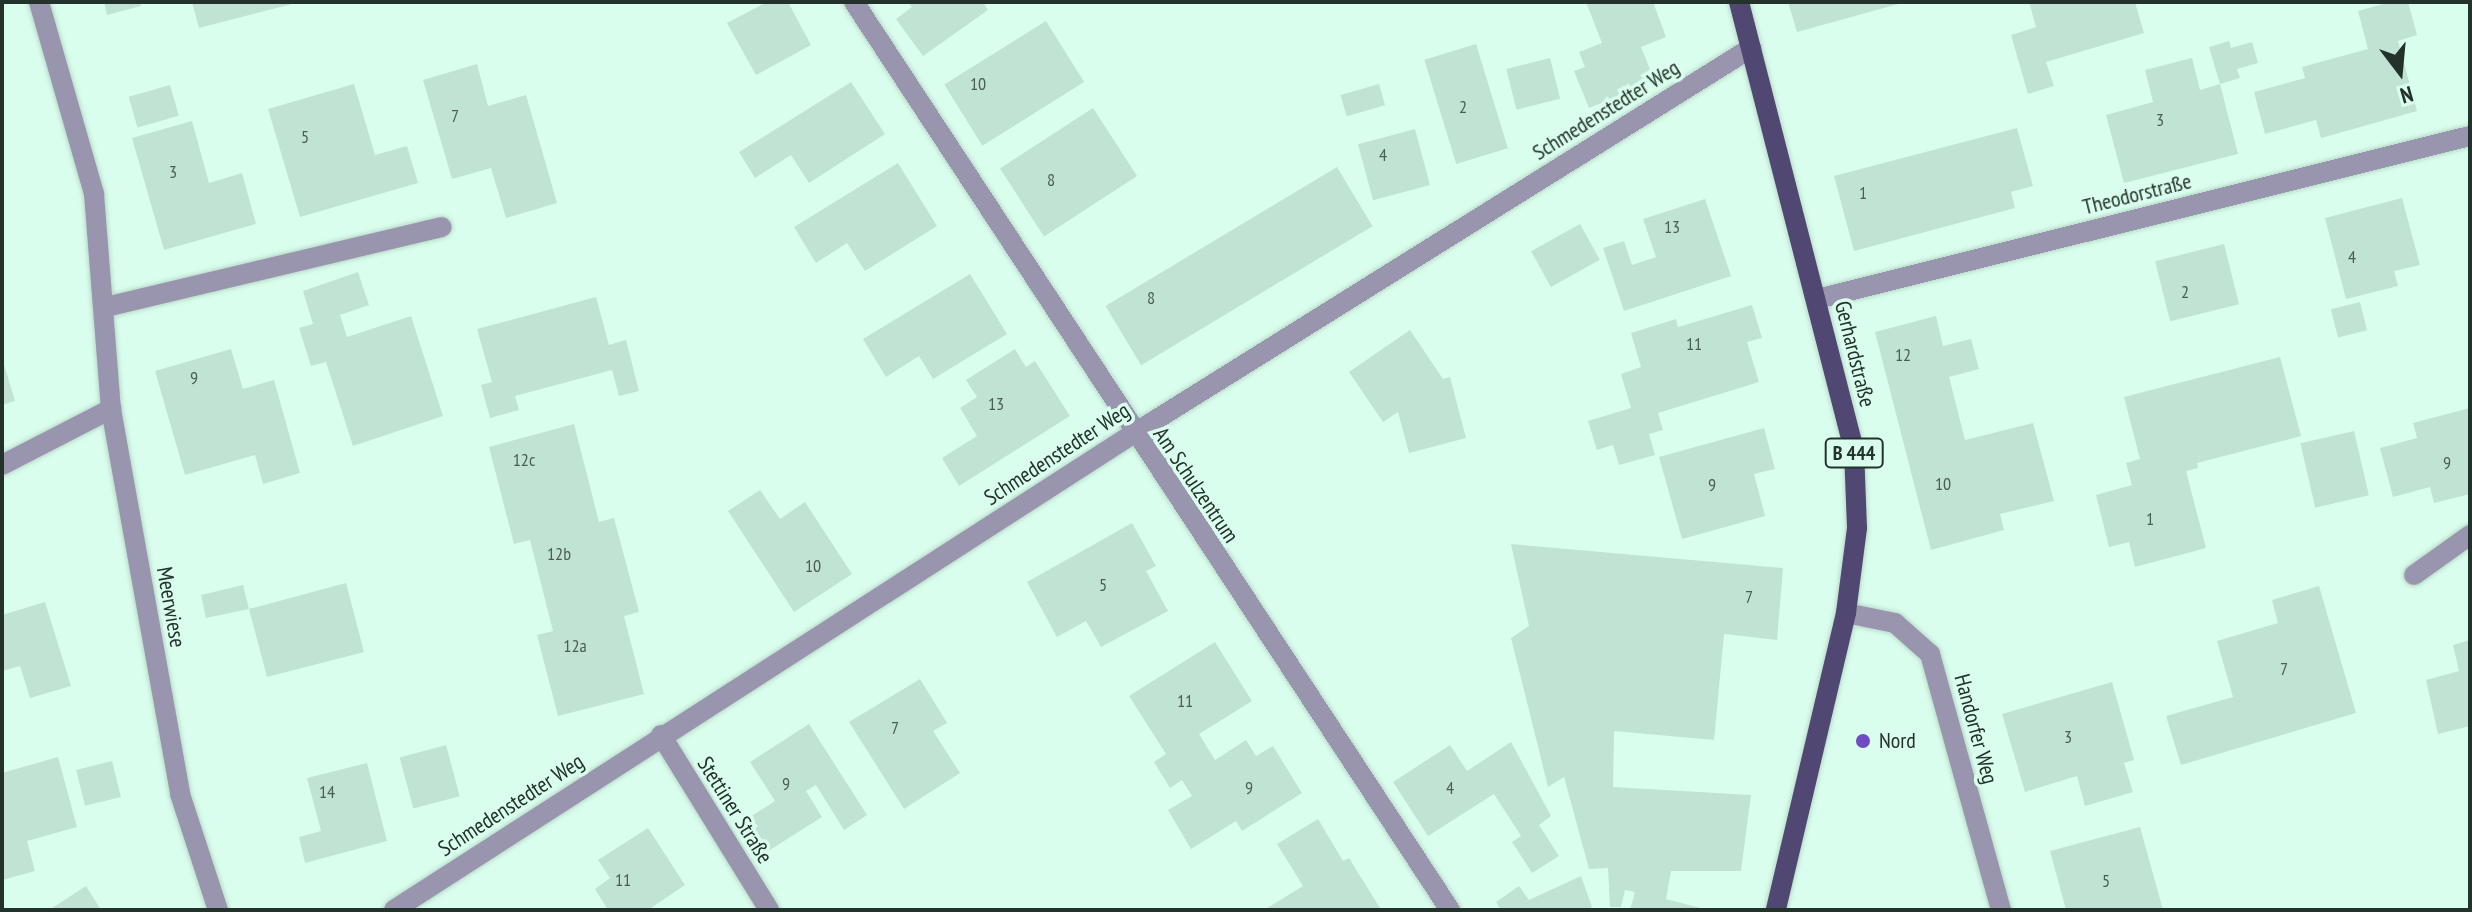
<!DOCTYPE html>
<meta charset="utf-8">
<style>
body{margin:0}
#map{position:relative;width:2472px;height:912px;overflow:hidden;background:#dafeed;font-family:"PT Sans Narrow",sans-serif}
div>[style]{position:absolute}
.building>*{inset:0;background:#c0e3d3;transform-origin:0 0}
.roads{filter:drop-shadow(0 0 2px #b9d9ca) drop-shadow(0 0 2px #b9d9ca)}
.minor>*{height:20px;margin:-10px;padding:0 10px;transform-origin:10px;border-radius:10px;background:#9995ae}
.primary>*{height:20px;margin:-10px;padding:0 10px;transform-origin:10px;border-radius:10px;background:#504772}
.dots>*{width:22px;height:22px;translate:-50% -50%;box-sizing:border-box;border:4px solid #dafeed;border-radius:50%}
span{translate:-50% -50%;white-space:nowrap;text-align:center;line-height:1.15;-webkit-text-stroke:7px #dafeed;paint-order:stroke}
.number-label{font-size:18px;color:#4b5e56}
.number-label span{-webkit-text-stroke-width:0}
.shield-label span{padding:2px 6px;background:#dafeed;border:2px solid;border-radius:6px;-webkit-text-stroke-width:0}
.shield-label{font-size:20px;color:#24322c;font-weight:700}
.street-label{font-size:22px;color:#24322c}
.poi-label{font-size:22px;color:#24322c}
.left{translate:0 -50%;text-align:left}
.frame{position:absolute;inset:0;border:4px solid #24322c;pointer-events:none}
.north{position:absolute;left:2360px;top:32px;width:80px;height:80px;-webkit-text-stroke:6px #dafeed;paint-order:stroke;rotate:164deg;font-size:22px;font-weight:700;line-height:32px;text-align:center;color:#24322c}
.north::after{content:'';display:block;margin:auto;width:28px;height:36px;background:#24322c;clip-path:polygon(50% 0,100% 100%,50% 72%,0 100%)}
</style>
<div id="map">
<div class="building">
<div style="clip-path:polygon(104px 2px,140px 2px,141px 6px,107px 15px)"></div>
<div style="clip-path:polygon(192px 2px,296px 2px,296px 3px,199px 28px)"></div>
<div style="clip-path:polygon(767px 2px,788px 2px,811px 45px,756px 75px,727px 23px)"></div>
<div style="clip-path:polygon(908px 2px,983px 2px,988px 10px,923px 56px,896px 19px,912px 7px)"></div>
<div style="clip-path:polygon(1586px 2px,1653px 2px,1666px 37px,1641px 47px,1655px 82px,1589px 108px,1574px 71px,1585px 67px,1579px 52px,1602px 43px)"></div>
<div style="clip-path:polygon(1788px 2px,1901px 2px,1902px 3px,1797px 32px)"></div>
<div style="clip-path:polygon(2029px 2px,2135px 2px,2144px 33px,2046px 62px,2054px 86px,2028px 94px,2011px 35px,2036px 27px)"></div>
<div style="clip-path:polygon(2390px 2px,2408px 2px,2417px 35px,2398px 41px,2417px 111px,2321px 138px,2316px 120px,2265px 134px,2254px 92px,2305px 78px,2302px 67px,2368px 49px,2358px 11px)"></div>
<div style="left:1046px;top:21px;width:72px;height:120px;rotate:58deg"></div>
<div style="clip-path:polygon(2229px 41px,2231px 48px,2252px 42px,2258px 63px,2237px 69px,2240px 78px,2220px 84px,2209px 47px)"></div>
<div style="left:1476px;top:44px;width:109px;height:54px;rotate:73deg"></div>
<div style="left:1550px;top:58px;width:42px;height:45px;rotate:76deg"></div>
<div style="clip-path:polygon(2192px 58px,2200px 90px,2220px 84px,2238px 154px,2124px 183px,2106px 115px,2153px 102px,2145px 70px)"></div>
<div style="clip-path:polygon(477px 64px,488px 106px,526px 95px,557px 203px,506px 218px,491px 168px,452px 179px,423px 80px)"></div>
<div style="clip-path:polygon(851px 82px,885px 134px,809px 183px,791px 155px,755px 178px,739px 152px)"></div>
<div style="clip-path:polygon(354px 84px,375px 155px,407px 146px,418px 183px,300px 217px,268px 109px)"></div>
<div style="left:1379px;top:84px;width:22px;height:40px;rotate:74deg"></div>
<div style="left:170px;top:85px;width:32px;height:43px;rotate:74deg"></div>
<div style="left:1093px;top:108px;width:81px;height:111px;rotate:57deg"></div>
<div style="clip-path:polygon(192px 121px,209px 183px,242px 173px,256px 224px,164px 250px,132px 138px)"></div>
<div style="clip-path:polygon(2017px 128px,2033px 186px,2011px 192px,2015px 208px,1854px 251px,1834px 176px)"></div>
<div style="left:1415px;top:129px;width:58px;height:59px;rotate:75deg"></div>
<div style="clip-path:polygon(898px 163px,937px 226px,865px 271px,847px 243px,816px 263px,794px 227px)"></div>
<div style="left:1337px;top:167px;width:69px;height:270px;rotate:59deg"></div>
<div style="clip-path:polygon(2402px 198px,2420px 265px,2394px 271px,2398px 286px,2346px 299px,2325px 218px)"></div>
<div style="clip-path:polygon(1705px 199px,1731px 276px,1624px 311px,1603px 248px,1624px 241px,1632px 265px,1656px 257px,1643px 219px)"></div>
<div style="left:1580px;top:224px;width:41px;height:56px;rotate:61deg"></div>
<div style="left:2224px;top:244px;width:62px;height:71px;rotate:76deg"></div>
<div style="clip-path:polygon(358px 272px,369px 305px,340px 315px,347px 337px,411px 316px,443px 416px,353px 446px,326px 362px,311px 366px,299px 328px,313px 324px,303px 291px)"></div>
<div style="clip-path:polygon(970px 274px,1007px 334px,933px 379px,919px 356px,886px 377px,863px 339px)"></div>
<div style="clip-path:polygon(596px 297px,609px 345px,626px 340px,639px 391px,619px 396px,612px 370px,515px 396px,519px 410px,490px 418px,481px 385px,492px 382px,477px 329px)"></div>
<div style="left:2360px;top:302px;width:29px;height:30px;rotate:76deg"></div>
<div style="clip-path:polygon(1752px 305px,1762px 338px,1747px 342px,1759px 382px,1658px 413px,1663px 430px,1649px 434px,1655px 455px,1619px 465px,1613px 445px,1597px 450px,1588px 421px,1631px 408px,1621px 374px,1641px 367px,1631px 333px,1676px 319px,1678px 327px)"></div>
<div style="clip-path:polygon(1936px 316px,1943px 346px,1971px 339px,1979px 369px,1949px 377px,1965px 440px,2033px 423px,2054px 501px,2000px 514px,2004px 530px,1931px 550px,1875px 332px)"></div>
<div style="clip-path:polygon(1410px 330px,1443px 379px,1450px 377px,1466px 438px,1409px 453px,1398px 412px,1383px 422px,1349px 372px)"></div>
<div style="clip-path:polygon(231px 349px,243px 389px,274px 380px,300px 473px,263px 484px,255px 455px,185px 475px,155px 371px)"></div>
<div style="clip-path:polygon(1015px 349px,1026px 367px,1035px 361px,1070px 416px,959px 486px,942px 458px,977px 436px,960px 408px,977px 397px,966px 380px)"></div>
<div style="clip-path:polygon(2280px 357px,2301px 436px,2197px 463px,2198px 468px,2186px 471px,2206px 548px,2135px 567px,2129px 542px,2109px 547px,2096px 495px,2132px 485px,2126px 463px,2140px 459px,2124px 397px)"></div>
<div style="clip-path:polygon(2px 358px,15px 401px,2px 405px)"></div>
<div style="clip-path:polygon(2470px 408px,2470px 494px,2434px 503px,2430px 487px,2393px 497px,2380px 448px,2417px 438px,2413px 423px)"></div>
<div style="clip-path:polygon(574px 424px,599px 522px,614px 518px,639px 612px,624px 616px,644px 694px,558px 716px,537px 635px,553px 631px,530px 540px,514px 544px,489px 447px)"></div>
<div style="clip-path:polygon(1764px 428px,1775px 469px,1754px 474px,1765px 516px,1682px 539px,1659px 457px)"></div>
<div style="left:2354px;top:431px;width:66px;height:55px;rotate:77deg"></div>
<div style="clip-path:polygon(760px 490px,780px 519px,805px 502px,852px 574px,794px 612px,728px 511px)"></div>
<div style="clip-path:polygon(1132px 523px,1156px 566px,1146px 571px,1168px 611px,1101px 647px,1086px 621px,1057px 637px,1027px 582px)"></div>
<div style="clip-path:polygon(1511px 544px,1783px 568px,1777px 640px,1724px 634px,1714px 740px,1614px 731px,1613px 787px,1751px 795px,1741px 871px,1671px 871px,1666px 899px,1708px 910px,1630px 910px,1635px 892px,1625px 890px,1621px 907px,1610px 907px,1608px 868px,1589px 869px,1564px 777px,1548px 787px,1511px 638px,1529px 626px)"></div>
<div style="clip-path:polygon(346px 583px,364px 652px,267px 677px,249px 609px,206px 618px,201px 595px,243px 585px,249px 609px)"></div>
<div style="clip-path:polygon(2319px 586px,2356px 713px,2181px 765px,2166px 716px,2233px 697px,2217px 641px,2278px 623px,2272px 600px)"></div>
<div style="clip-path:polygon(45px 602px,71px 686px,30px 698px,20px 666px,2px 671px,2px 615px)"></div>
<div style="clip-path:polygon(2470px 640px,2470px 726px,2438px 734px,2426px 680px,2459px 671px,2453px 645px)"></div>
<div style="clip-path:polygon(1215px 642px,1252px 701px,1199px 734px,1215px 760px,1246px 740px,1256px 756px,1273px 746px,1302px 793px,1242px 831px,1236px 821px,1191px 849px,1168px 810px,1192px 796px,1182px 780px,1170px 788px,1154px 762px,1166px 754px,1129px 696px)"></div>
<div style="clip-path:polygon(920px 679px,947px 723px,933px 731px,960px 773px,904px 809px,849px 722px)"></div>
<div style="clip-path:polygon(2112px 682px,2134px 760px,2124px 763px,2133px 792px,2085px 806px,2077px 776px,2025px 792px,2002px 714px)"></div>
<div style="clip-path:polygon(809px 724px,867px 815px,844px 830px,816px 785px,806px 791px,822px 817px,765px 853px,744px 821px,775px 801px,750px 762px)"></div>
<div style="clip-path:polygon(1511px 742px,1551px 816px,1539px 825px,1559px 856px,1532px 873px,1512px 842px,1521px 836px,1494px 794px,1428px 836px,1393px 782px,1450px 745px,1467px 771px)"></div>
<div style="left:446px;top:745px;width:53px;height:48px;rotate:75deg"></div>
<div style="clip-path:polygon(58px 757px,77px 827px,27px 841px,35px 871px,2px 880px,2px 773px)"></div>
<div style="left:112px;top:761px;width:37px;height:37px;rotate:76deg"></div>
<div style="clip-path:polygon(367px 763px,387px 841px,305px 863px,299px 837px,321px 831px,307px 778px)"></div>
<div style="clip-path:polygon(1318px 819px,1343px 861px,1349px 858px,1380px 908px,1264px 910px,1303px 886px,1277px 844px)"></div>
<div style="clip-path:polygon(2140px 827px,2163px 910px,2066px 910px,2050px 851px)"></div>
<div style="clip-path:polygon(648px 828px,685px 885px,648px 910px,608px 910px,595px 889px,610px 878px,598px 860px)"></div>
<div style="clip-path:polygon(1581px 876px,1592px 907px,1586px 910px,1501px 910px,1496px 902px,1519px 886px,1529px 900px)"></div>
<div style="clip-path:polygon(86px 886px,101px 910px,49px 910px)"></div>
</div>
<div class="roads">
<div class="minor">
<div style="left:39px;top:2px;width:200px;rotate:74deg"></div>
<div style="left:94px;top:194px;width:216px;rotate:85.5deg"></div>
<div style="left:111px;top:409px;width:391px;rotate:79.8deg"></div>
<div style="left:180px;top:794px;width:122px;rotate:71.9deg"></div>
<div style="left:854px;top:2px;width:1086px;rotate:56.72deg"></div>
<div style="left:1817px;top:299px;width:673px;rotate:-14.02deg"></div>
<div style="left:106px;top:307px;width:345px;rotate:-13.4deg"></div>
<div style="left:2px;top:465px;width:123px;rotate:-27.2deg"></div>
<div style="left:2414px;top:575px;width:69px;rotate:-35.5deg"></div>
<div style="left:1846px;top:613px;width:50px;rotate:11.5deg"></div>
<div style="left:1895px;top:623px;width:47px;rotate:41.5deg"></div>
<div style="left:1930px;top:654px;width:266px;rotate:74.5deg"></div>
<div style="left:661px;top:735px;width:206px;rotate:58.3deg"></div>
<div style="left:394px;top:910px;width:879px;rotate:-32.79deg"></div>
<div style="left:1133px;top:434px;width:729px;rotate:-31.99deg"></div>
</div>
<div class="primary">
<div style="left:1739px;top:2px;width:463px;rotate:75.6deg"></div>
<div style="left:1854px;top:450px;width:78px;rotate:87.8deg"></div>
<div style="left:1857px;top:528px;width:86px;rotate:97.4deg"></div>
<div style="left:1846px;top:613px;width:305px;rotate:103.3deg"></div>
</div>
</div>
<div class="dots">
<div style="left:1863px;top:741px;background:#6f4bc4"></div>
</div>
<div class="number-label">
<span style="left:978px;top:84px">10</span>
<span style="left:1463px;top:107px">2</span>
<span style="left:455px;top:116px">7</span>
<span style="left:2160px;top:120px">3</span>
<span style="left:305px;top:137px">5</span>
<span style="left:1383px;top:155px">4</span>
<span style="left:173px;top:172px">3</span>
<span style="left:1051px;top:180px">8</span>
<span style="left:1863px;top:193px">1</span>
<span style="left:1672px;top:227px">13</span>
<span style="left:2352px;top:257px">4</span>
<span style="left:2185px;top:292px">2</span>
<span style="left:1151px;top:298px">8</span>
<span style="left:1694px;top:344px">11</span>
<span style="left:1903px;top:355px">12</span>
<span style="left:194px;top:378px">9</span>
<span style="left:996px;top:404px">13</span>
<span style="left:524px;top:460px">12c</span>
<span style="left:2447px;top:463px">9</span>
<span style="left:1943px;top:484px">10</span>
<span style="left:1712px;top:485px">9</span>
<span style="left:2150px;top:519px">1</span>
<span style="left:559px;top:554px">12b</span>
<span style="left:813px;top:566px">10</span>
<span style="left:1103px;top:585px">5</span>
<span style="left:1749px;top:597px">7</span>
<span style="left:575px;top:646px">12a</span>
<span style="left:2284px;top:669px">7</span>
<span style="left:1185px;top:701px">11</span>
<span style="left:895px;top:728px">7</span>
<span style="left:2068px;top:737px">3</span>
<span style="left:786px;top:784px">9</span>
<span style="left:1249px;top:788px">9</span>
<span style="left:1450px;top:788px">4</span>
<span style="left:327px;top:792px">14</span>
<span style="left:623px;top:880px">11</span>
<span style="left:2106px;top:881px">5</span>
</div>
<div class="shield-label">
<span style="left:1854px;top:453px">B 444</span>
</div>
<div class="street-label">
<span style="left:1606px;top:110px;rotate:-32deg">Schmedenstedter Weg</span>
<span style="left:2137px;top:194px;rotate:-14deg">Theodorstraße</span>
<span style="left:1855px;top:354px;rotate:76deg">Gerhardstraße</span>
<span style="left:1057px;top:454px;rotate:-33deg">Schmedenstedter Weg</span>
<span style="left:1196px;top:485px;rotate:56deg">Am Schulzentrum</span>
<span style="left:171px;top:607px;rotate:80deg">Meerwiese</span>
<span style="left:1976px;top:729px;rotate:75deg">Handorfer Weg</span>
<span style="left:511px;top:805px;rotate:-33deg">Schmedenstedter Weg</span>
<span style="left:735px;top:810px;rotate:58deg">Stettiner Straße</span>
</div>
<div class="poi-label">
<span class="left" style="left:1879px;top:741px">Nord</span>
</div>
<div class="frame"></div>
<div class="north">N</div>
</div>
